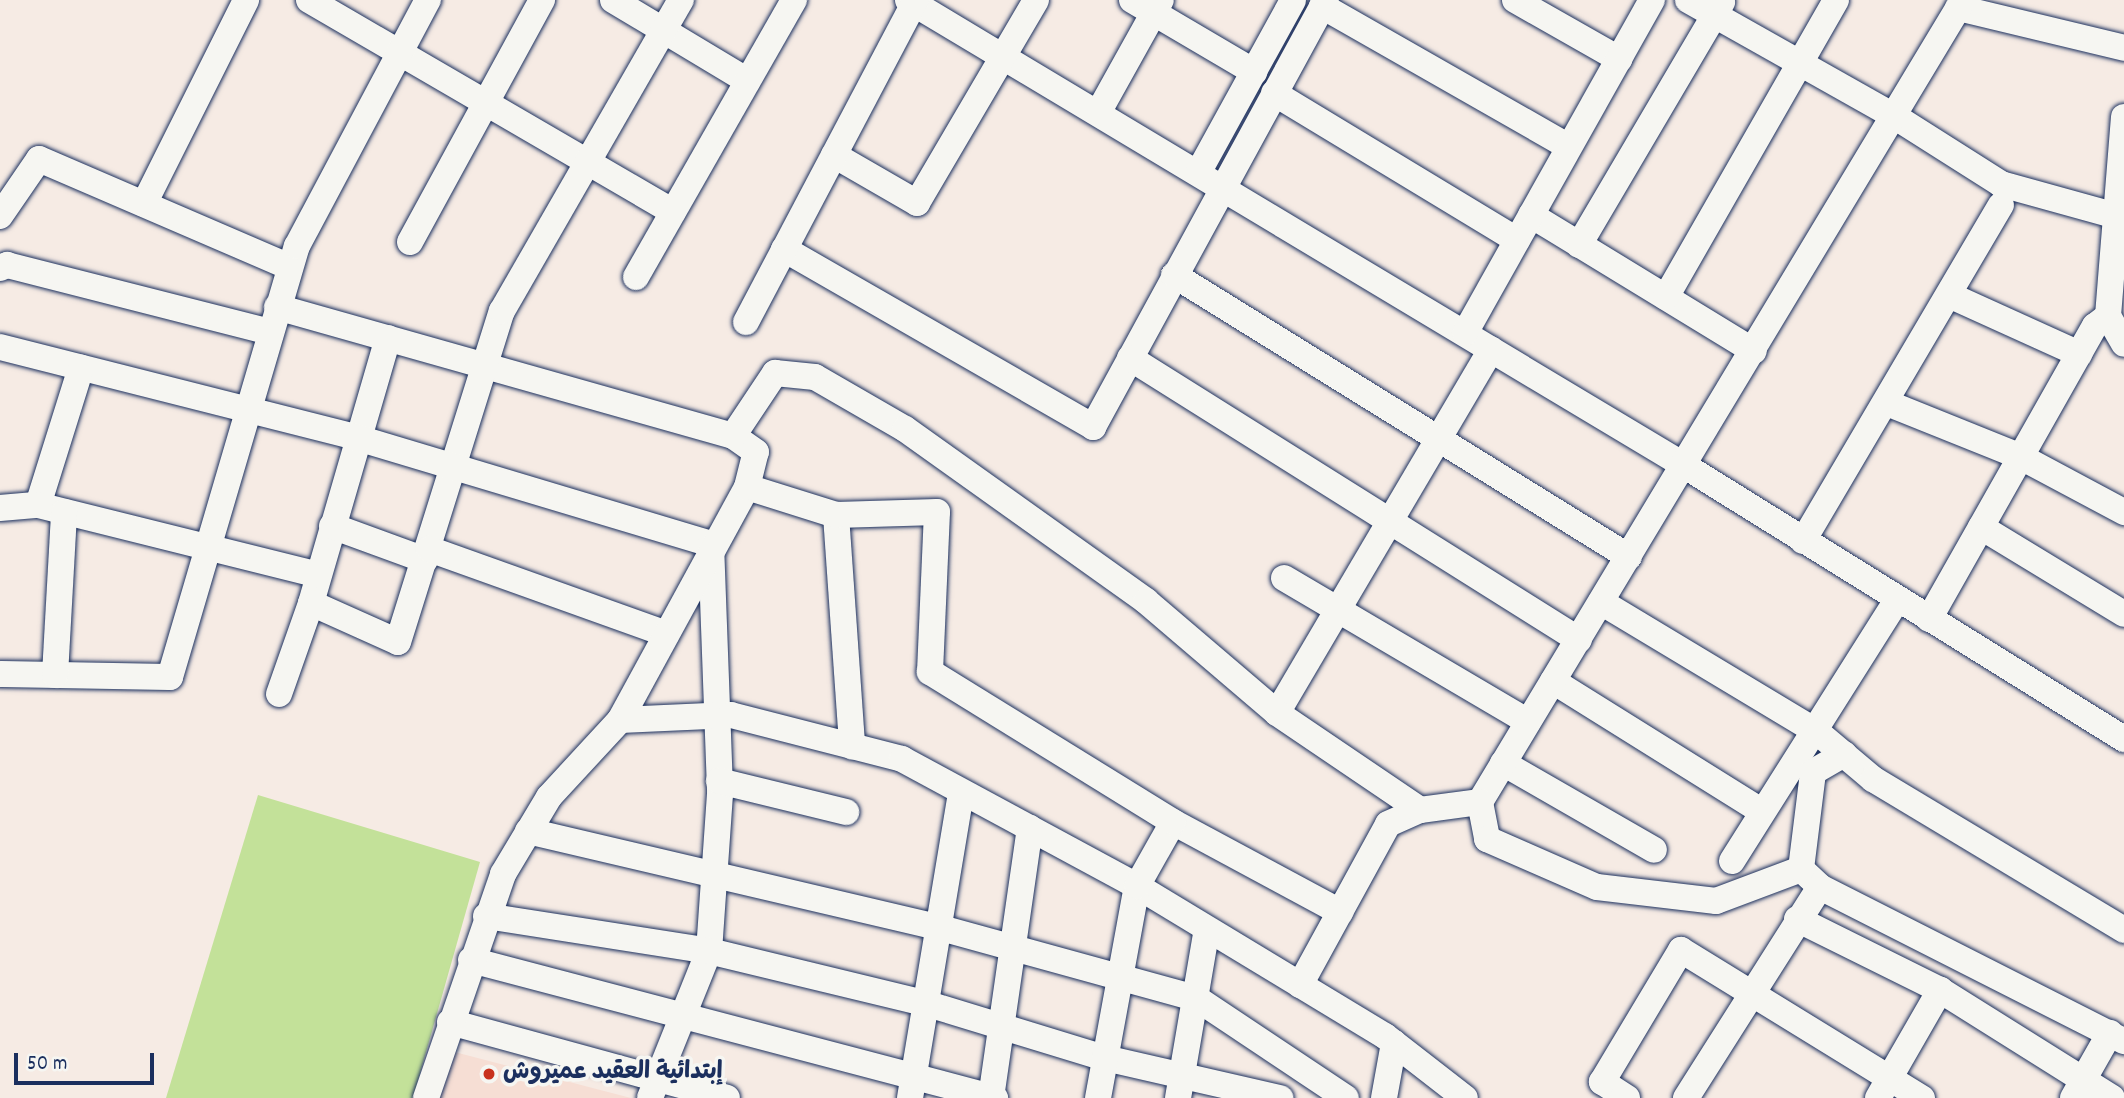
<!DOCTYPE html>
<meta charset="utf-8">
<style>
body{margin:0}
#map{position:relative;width:2124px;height:1098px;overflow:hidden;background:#f6ebe4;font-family:Dekko,"Playpen Sans Arabic",sans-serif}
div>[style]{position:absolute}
.built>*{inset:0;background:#f6ded4}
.green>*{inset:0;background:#c3e199}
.roads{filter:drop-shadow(0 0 2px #1b2f5e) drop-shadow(0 0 2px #1b2f5e)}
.minor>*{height:26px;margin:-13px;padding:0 13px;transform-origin:13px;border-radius:13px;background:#f6f6f2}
.dots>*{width:19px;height:19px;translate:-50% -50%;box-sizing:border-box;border:4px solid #f6f6f2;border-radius:50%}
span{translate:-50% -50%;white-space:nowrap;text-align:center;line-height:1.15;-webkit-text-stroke:7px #f6f6f2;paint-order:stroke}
.poi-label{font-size:24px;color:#1b2f5e;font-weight:700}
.left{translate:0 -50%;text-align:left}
.scale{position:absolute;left:14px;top:1053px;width:140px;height:32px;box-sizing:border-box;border:4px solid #1b2f5e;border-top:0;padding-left:9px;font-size:21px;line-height:24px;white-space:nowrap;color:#1b2f5e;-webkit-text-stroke:5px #f6f6f2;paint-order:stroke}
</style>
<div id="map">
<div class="built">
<div style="clip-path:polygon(447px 1050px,631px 1098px,433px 1098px)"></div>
</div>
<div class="green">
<div style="clip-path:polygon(258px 795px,480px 862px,413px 1098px,166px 1098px)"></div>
</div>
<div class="roads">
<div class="minor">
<div style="left:309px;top:0;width:421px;rotate:30.2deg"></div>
<div style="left:613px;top:0;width:157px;rotate:31deg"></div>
<div style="left:908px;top:0;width:906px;rotate:30.95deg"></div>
<div style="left:1685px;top:466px;width:517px;rotate:31.88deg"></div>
<div style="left:1132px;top:0;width:142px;rotate:30.5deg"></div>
<div style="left:1515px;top:0;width:120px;rotate:29.6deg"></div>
<div style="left:1688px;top:0;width:236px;rotate:29.4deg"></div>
<div style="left:1894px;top:116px;width:127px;rotate:32.4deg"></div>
<div style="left:2001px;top:184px;width:119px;rotate:15.5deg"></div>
<div style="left:1322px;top:6px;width:284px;rotate:29.7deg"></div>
<div style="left:1958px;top:8px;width:171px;rotate:13.5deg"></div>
<div style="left:1274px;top:93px;width:284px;rotate:31.2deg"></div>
<div style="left:1098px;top:113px;width:129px;rotate:-60.9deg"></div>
<div style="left:2124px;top:117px;width:200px;rotate:94.6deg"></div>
<div style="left:2108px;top:316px;width:32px;rotate:60deg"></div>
<div style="left:834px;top:155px;width:96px;rotate:30deg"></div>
<div style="left:917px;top:203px;width:235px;rotate:-59.6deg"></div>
<div style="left:1198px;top:173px;width:197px;rotate:-61.2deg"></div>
<div style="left:144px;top:204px;width:228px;rotate:-63.4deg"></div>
<div style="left:1531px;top:215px;width:261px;rotate:31.4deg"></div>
<div style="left:0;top:216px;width:69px;rotate:-55.6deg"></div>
<div style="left:39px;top:159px;width:273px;rotate:23.3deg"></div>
<div style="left:410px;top:242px;width:276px;rotate:-61.4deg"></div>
<div style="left:1579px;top:245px;width:282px;rotate:-59.5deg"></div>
<div style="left:784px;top:249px;width:357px;rotate:29.9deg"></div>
<div style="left:1093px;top:427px;width:486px;rotate:-61.4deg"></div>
<div style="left:0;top:268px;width:8px;rotate:-23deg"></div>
<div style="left:7px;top:265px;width:271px;rotate:14.3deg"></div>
<div style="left:1174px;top:275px;width:535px;rotate:31.79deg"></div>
<div style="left:636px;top:277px;width:319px;rotate:-60.3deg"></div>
<div style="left:1949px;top:295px;width:143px;rotate:24.4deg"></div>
<div style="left:1666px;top:297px;width:342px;rotate:-60.2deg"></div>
<div style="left:277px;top:307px;width:474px;rotate:15.8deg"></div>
<div style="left:746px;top:322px;width:364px;rotate:-62.2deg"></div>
<div style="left:1465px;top:333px;width:382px;rotate:-60.7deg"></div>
<div style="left:388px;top:338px;width:276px;rotate:106.2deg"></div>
<div style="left:311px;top:603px;width:95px;rotate:24.1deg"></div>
<div style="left:398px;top:642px;width:347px;rotate:-72.6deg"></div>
<div style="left:502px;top:311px;width:359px;rotate:-60.1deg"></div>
<div style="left:0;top:347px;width:362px;rotate:14.2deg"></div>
<div style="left:351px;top:436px;width:376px;rotate:16.7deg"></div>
<div style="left:711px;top:544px;width:250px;rotate:87.9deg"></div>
<div style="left:720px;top:794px;width:157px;rotate:94deg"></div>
<div style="left:709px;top:951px;width:158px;rotate:111.9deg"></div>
<div style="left:1130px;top:358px;width:530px;rotate:32.13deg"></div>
<div style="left:1887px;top:403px;width:144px;rotate:21.9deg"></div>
<div style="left:2021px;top:457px;width:117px;rotate:28.1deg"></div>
<div style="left:38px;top:505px;width:144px;rotate:-72.6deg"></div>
<div style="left:0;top:508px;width:38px;rotate:-5deg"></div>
<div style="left:38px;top:505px;width:289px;rotate:14deg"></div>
<div style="left:836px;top:515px;width:232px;rotate:86deg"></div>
<div style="left:332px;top:526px;width:99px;rotate:20.1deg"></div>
<div style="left:1981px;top:527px;width:167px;rotate:31.3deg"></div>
<div style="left:1803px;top:541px;width:390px;rotate:-59.5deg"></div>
<div style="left:429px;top:549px;width:252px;rotate:19.7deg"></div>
<div style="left:1284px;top:578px;width:283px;rotate:30.5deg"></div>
<div style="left:1601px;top:602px;width:251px;rotate:31deg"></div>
<div style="left:1816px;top:731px;width:75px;rotate:40.1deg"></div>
<div style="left:1873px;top:779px;width:293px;rotate:31deg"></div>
<div style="left:1929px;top:619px;width:337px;rotate:-60.5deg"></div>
<div style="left:2095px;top:326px;width:16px;rotate:-38deg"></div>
<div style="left:0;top:674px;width:170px;rotate:1deg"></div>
<div style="left:170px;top:677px;width:449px;rotate:-73.6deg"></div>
<div style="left:297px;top:246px;width:279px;rotate:-62deg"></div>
<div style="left:55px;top:675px;width:163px;rotate:-86.8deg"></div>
<div style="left:1553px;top:681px;width:245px;rotate:32deg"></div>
<div style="left:279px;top:694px;width:96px;rotate:-70.6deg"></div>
<div style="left:1277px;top:713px;width:422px;rotate:-59.5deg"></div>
<div style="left:620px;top:720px;width:265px;rotate:-61.4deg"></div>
<div style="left:1503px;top:763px;width:174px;rotate:29.9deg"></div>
<div style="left:719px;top:781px;width:131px;rotate:13.7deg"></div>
<div style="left:1480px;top:802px;width:936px;rotate:-58.94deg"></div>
<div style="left:1173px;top:822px;width:190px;rotate:28.3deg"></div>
<div style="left:528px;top:831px;width:424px;rotate:13.2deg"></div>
<div style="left:941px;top:928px;width:264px;rotate:15.4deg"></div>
<div style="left:1196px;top:998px;width:180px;rotate:33.7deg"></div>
<div style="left:1732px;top:861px;width:309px;rotate:-57.7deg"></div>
<div style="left:1801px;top:869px;width:26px;rotate:43deg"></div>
<div style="left:1820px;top:887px;width:341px;rotate:26.9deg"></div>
<div style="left:486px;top:916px;width:226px;rotate:8.9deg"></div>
<div style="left:709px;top:951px;width:225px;rotate:13.6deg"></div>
<div style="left:928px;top:1004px;width:185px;rotate:17deg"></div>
<div style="left:1105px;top:1058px;width:180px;rotate:12.9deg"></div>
<div style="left:1797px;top:919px;width:160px;rotate:26.4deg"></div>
<div style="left:1940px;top:990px;width:203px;rotate:32.1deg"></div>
<div style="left:471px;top:960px;width:542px;rotate:14.75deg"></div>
<div style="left:1300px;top:985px;width:183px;rotate:-61.3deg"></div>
<div style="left:1388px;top:824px;width:35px;rotate:-24deg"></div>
<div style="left:450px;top:1022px;width:287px;rotate:15.3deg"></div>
<div style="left:426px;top:1098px;width:237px;rotate:-71deg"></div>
<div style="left:503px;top:874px;width:90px;rotate:-59.1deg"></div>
<div style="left:549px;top:797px;width:105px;rotate:-47.3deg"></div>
<div style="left:620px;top:720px;width:111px;rotate:-2.6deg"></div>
<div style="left:731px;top:715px;width:177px;rotate:14.4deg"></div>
<div style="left:902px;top:759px;width:267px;rotate:28.4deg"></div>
<div style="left:1137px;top:886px;width:290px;rotate:31.2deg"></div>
<div style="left:1385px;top:1036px;width:101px;rotate:37.8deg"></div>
<div style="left:910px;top:1098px;width:310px;rotate:-80.5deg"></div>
<div style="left:991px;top:1098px;width:273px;rotate:-81.8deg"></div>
<div style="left:1098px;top:1098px;width:216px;rotate:-79.6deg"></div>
<div style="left:1137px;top:886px;width:73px;rotate:-60.6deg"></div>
<div style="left:1173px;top:822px;width:286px;rotate:-148.3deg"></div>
<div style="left:930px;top:672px;width:160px;rotate:-87.5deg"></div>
<div style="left:937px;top:512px;width:101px;rotate:178.3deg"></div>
<div style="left:836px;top:515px;width:93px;rotate:-162.5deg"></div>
<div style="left:747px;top:487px;width:36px;rotate:-76deg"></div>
<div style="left:756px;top:452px;width:28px;rotate:-145deg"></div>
<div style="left:733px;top:436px;width:76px;rotate:-56.3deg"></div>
<div style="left:775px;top:373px;width:40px;rotate:5.7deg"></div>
<div style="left:815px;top:377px;width:104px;rotate:30deg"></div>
<div style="left:905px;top:429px;width:296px;rotate:35.5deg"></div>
<div style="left:1146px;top:601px;width:172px;rotate:40.5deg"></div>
<div style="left:1277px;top:713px;width:173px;rotate:34.1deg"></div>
<div style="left:1420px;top:810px;width:61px;rotate:-7.6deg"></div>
<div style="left:1480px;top:802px;width:38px;rotate:79deg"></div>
<div style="left:1487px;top:839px;width:120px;rotate:23.6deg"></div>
<div style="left:1597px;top:887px;width:120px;rotate:6.7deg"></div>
<div style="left:1716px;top:901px;width:91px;rotate:-20.6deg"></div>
<div style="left:1801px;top:869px;width:98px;rotate:-82.9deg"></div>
<div style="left:1813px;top:772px;width:36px;rotate:-30deg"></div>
<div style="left:1178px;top:1098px;width:171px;rotate:-80.3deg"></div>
<div style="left:1384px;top:1098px;width:56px;rotate:-79.7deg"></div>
<div style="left:1627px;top:1098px;width:30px;rotate:-147deg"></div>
<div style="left:1602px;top:1082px;width:154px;rotate:-59.1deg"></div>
<div style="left:1681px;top:950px;width:283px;rotate:31.6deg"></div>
<div style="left:1686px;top:1098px;width:250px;rotate:-57.6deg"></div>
<div style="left:1878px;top:1098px;width:125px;rotate:-60.1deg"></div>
<div style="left:2073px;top:1098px;width:75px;rotate:-60.4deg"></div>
</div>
</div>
<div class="dots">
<div style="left:489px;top:1074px;background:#c8321e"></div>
</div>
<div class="poi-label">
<span class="left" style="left:503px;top:1074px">إبتدائية العقيد عميروش</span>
</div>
<div class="scale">50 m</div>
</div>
